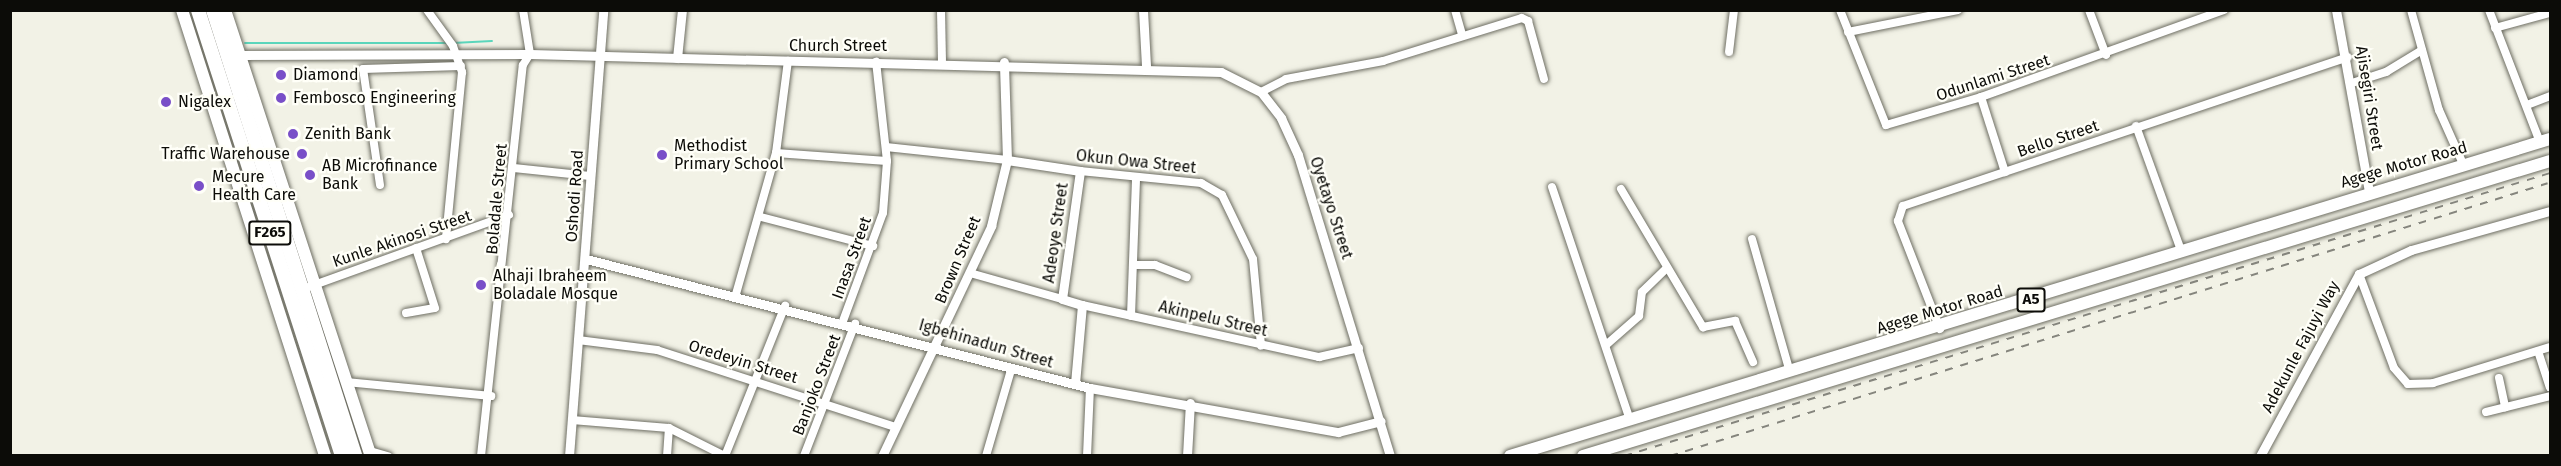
<!DOCTYPE html>
<style>
body{margin:0}
#map{position:relative;width:2561px;height:466px;overflow:hidden;background:#f2f2e6;font-family:"Fira Sans",sans-serif}
div>[style]{position:absolute}
.stream>*{height:2px;margin:-1px;padding:0 1px;transform-origin:1px;border-radius:1px;background:#5bd6bc}
.roads{filter:drop-shadow(0 0 2px #6e6e63) drop-shadow(0 0 2px #6e6e63)}
.minor>*{height:8px;margin:-4px;padding:0 4px;transform-origin:4px;border-radius:4px;background:#fff}
.tertiary>*{height:9px;margin:-4.5px;padding:0 4.5px;transform-origin:4.5px;border-radius:4.5px;background:#fff}
.primary>*{height:12px;margin:-6px;padding:0 6px;transform-origin:6px;border-radius:6px;background:#fff}
.trunk>*{height:12px;margin:-6px;padding:0 6px;transform-origin:6px;border-radius:6px;background:#fff}
.motorway>*{height:14px;margin:-7px;padding:0 7px;transform-origin:7px;border-radius:7px;background:#fff}
.rail>*{height:2px;margin-top:-1px;transform-origin:0;background:repeating-linear-gradient(90deg,#85857d 0 8px,transparent 0 16px)}
.dots>*{width:16px;height:16px;translate:-50% -50%;box-sizing:border-box;border:3px solid #fffff8;border-radius:50%}
span{translate:-50% -50%;white-space:nowrap;text-align:center;line-height:1.15;-webkit-text-stroke:4.5px #fffff8;paint-order:stroke}
.shield-label span{padding:2px 4px;background:#fffff8;border:2px solid;border-radius:4px;-webkit-text-stroke-width:0}
.shield-label{font-size:15px;color:#0c0c08;font-weight:700}
.street-label{font-size:16px;color:#0c0c08}
.poi-label{font-size:16px;color:#0c0c08}
.left{translate:0 -50%;text-align:left}
.right{translate:-100% -50%;text-align:right}
.frame{position:absolute;inset:0;border:12px solid #0c0c08;pointer-events:none}
</style>
<div id="map">
<div class="stream">
<div style="left:245px;top:43px;width:202px"></div>
<div style="left:453px;top:43px;width:39px;rotate:-3deg"></div>
</div>
<div class="roads">
<div class="minor">
<div style="left:427px;top:10px;width:44px;rotate:54.2deg"></div>
<div style="left:453px;top:46px;width:28px;rotate:71deg"></div>
<div style="left:462px;top:72px;width:168px;rotate:95.5deg"></div>
<div style="left:941px;top:10px;width:52px;rotate:88.9deg"></div>
<div style="left:1455px;top:10px;width:26px;rotate:74deg"></div>
<div style="left:1840px;top:10px;width:124px;rotate:68.2deg"></div>
<div style="left:1886px;top:125px;width:99px;rotate:-16.4deg"></div>
<div style="left:1981px;top:97px;width:258px;rotate:-19.7deg"></div>
<div style="left:2089px;top:10px;width:48px;rotate:69.3deg"></div>
<div style="left:2411px;top:10px;width:104px;rotate:74.4deg"></div>
<div style="left:2439px;top:110px;width:59px;rotate:66deg"></div>
<div style="left:2489px;top:10px;width:142px;rotate:68.9deg"></div>
<div style="left:2495px;top:28px;width:57px;rotate:-15.3deg"></div>
<div style="left:1848px;top:32px;width:112px;rotate:-11.3deg"></div>
<div style="left:1729px;top:52px;width:42px;rotate:-83.2deg"></div>
<div style="left:2352px;top:83px;width:36px;rotate:-18deg"></div>
<div style="left:2386px;top:72px;width:42px;rotate:-31.4deg"></div>
<div style="left:1261px;top:92px;width:28px;rotate:-27deg"></div>
<div style="left:1286px;top:79px;width:99px;rotate:-10.5deg"></div>
<div style="left:1383px;top:61px;width:145px;rotate:-17.2deg"></div>
<div style="left:1522px;top:18px;width:7px;rotate:27deg"></div>
<div style="left:1528px;top:21px;width:60px;rotate:74.6deg"></div>
<div style="left:1981px;top:97px;width:79px;rotate:72.3deg"></div>
<div style="left:2527px;top:105px;width:25px;rotate:-21deg"></div>
<div style="left:2136px;top:126px;width:132px;rotate:70.1deg"></div>
<div style="left:886px;top:147px;width:122px;rotate:6.1deg"></div>
<div style="left:776px;top:153px;width:111px;rotate:4.1deg"></div>
<div style="left:513px;top:168px;width:78px;rotate:5.9deg"></div>
<div style="left:1080px;top:171px;width:122px;rotate:5.7deg"></div>
<div style="left:1201px;top:183px;width:24px;rotate:30deg"></div>
<div style="left:1222px;top:195px;width:71px;rotate:64.2deg"></div>
<div style="left:1253px;top:259px;width:87px;rotate:84.7deg"></div>
<div style="left:380px;top:185px;width:117px;rotate:-98.3deg"></div>
<div style="left:363px;top:69px;width:98px;rotate:-1.8deg"></div>
<div style="left:1552px;top:187px;width:246px;rotate:71.5deg"></div>
<div style="left:1621px;top:189px;width:161px;rotate:59.3deg"></div>
<div style="left:1703px;top:327px;width:33px;rotate:-11deg"></div>
<div style="left:1735px;top:321px;width:45px;rotate:66.3deg"></div>
<div style="left:761px;top:217px;width:116px;rotate:14.5deg"></div>
<div style="left:1752px;top:239px;width:138px;rotate:74.1deg"></div>
<div style="left:1134px;top:265px;width:21px"></div>
<div style="left:1155px;top:265px;width:34px;rotate:21deg"></div>
<div style="left:970px;top:273px;width:96px;rotate:15.8deg"></div>
<div style="left:2359px;top:274px;width:100px;rotate:69.6deg"></div>
<div style="left:2394px;top:368px;width:21px;rotate:49deg"></div>
<div style="left:2408px;top:384px;width:25px;rotate:-2deg"></div>
<div style="left:2433px;top:383px;width:122px;rotate:-17.1deg"></div>
<div style="left:303px;top:289px;width:219px;rotate:-19.8deg"></div>
<div style="left:736px;top:294px;width:147px;rotate:-74.2deg"></div>
<div style="left:776px;top:153px;width:93px;rotate:-82.6deg"></div>
<div style="left:1082px;top:305px;width:243px;rotate:12.4deg"></div>
<div style="left:1319px;top:357px;width:41px;rotate:-12.7deg"></div>
<div style="left:406px;top:313px;width:29px;rotate:-10deg"></div>
<div style="left:435px;top:308px;width:63px;rotate:-107.6deg"></div>
<div style="left:1131px;top:316px;width:137px;rotate:-87.9deg"></div>
<div style="left:843px;top:321px;width:115px;rotate:-69.7deg"></div>
<div style="left:883px;top:213px;width:52px;rotate:-85.6deg"></div>
<div style="left:887px;top:161px;width:100px;rotate:-96.3deg"></div>
<div style="left:1940px;top:329px;width:116px;rotate:-111.3deg"></div>
<div style="left:1898px;top:221px;width:16px;rotate:-72deg"></div>
<div style="left:1903px;top:206px;width:469px;rotate:-18.5deg"></div>
<div style="left:578px;top:340px;width:80px;rotate:7.2deg"></div>
<div style="left:657px;top:350px;width:250px;rotate:17.9deg"></div>
<div style="left:1606px;top:345px;width:44px;rotate:-41.3deg"></div>
<div style="left:1639px;top:316px;width:24px;rotate:-83deg"></div>
<div style="left:1642px;top:292px;width:35px;rotate:-44deg"></div>
<div style="left:2538px;top:351px;width:38px;rotate:72deg"></div>
<div style="left:2499px;top:378px;width:30px;rotate:78deg"></div>
<div style="left:346px;top:382px;width:146px;rotate:5.5deg"></div>
<div style="left:2486px;top:412px;width:66px;rotate:-14deg"></div>
<div style="left:572px;top:420px;width:97px;rotate:4.7deg"></div>
<div style="left:669px;top:428px;width:63px;rotate:26.6deg"></div>
<div style="left:370px;top:451px;width:19px;rotate:16deg"></div>
<div style="left:481px;top:456px;width:393px;rotate:-83.9deg"></div>
<div style="left:523px;top:65px;width:13px;rotate:-58deg"></div>
<div style="left:530px;top:54px;width:45px;rotate:-99deg"></div>
<div style="left:667px;top:456px;width:28px;rotate:-86deg"></div>
<div style="left:725px;top:456px;width:162px;rotate:-68.2deg"></div>
<div style="left:804px;top:456px;width:142px;rotate:-68.9deg"></div>
<div style="left:986px;top:456px;width:90px;rotate:-73.8deg"></div>
<div style="left:1087px;top:456px;width:68px;rotate:-87.5deg"></div>
</div>
<div class="tertiary">
<div style="left:1143px;top:10px;width:56px;rotate:86.9deg"></div>
<div style="left:2336px;top:10px;width:185px;rotate:79.7deg"></div>
<div style="left:240px;top:55px;width:290px;rotate:-0.2deg"></div>
<div style="left:530px;top:54px;width:691px;rotate:1.49deg"></div>
<div style="left:1221px;top:72px;width:45px;rotate:26.6deg"></div>
<div style="left:1261px;top:92px;width:33px;rotate:52deg"></div>
<div style="left:1281px;top:118px;width:41px;rotate:65.3deg"></div>
<div style="left:1298px;top:155px;width:315px;rotate:73deg"></div>
<div style="left:677px;top:58px;width:48px;rotate:-84.1deg"></div>
<div style="left:1007px;top:160px;width:74px;rotate:8.6deg"></div>
<div style="left:1080px;top:171px;width:129px;rotate:98deg"></div>
<div style="left:1062px;top:299px;width:21px;rotate:17deg"></div>
<div style="left:1082px;top:305px;width:79px;rotate:95.1deg"></div>
<div style="left:586px;top:259px;width:520px;rotate:14.36deg"></div>
<div style="left:1090px;top:388px;width:252px;rotate:10.1deg"></div>
<div style="left:1338px;top:432px;width:44px;rotate:-14.3deg"></div>
<div style="left:569px;top:456px;width:447px;rotate:-85.6deg"></div>
<div style="left:882px;top:456px;width:255px;rotate:-64.6deg"></div>
<div style="left:991px;top:226px;width:68px;rotate:-76.4deg"></div>
<div style="left:1007px;top:160px;width:98px;rotate:-91.8deg"></div>
<div style="left:1187px;top:456px;width:53px;rotate:-86.8deg"></div>
<div style="left:2260px;top:456px;width:207px;rotate:-61.5deg"></div>
<div style="left:2359px;top:274px;width:57px;rotate:-24.8deg"></div>
<div style="left:2411px;top:250px;width:144px;rotate:-15.7deg"></div>
</div>
<div class="primary">
<div style="left:182px;top:10px;width:468px;rotate:72.2deg"></div>
<div style="left:225px;top:10px;width:469px;rotate:71.9deg"></div>
</div>
<div class="trunk">
<div style="left:1510px;top:456px;width:1087px;rotate:-16.95deg"></div>
<div style="left:1583px;top:456px;width:1011px;rotate:-16.97deg"></div>
</div>
<div class="motorway">
<div style="left:198px;top:10px;width:469px;rotate:72.1deg"></div>
<div style="left:213px;top:10px;width:468px;rotate:72.3deg"></div>
</div>
</div>
<div class="rail">
<div style="left:1624px;top:456px;width:968px;rotate:-16.99deg"></div>
<div style="left:1670px;top:456px;width:919px;rotate:-17.27deg"></div>
</div>
<div class="dots">
<div style="left:281px;top:75px;background:#794fc8"></div>
<div style="left:281px;top:98px;background:#794fc8"></div>
<div style="left:166px;top:102px;background:#794fc8"></div>
<div style="left:293px;top:134px;background:#794fc8"></div>
<div style="left:302px;top:154px;background:#794fc8"></div>
<div style="left:662px;top:155px;background:#794fc8"></div>
<div style="left:310px;top:175px;background:#794fc8"></div>
<div style="left:199px;top:186px;background:#794fc8"></div>
<div style="left:481px;top:285px;background:#794fc8"></div>
</div>
<div class="shield-label">
<span style="left:270px;top:233px">F265</span>
<span style="left:2031px;top:300px">A5</span>
</div>
<div class="street-label">
<span style="left:838px;top:46px">Church Street</span>
<span style="left:1993px;top:78px;rotate:-18deg">Odunlami Street</span>
<span style="left:2369px;top:98px;rotate:81deg">Ajisegiri Street</span>
<span style="left:2058px;top:139px;rotate:-19deg">Bello Street</span>
<span style="left:1136px;top:162px;rotate:6deg">Okun Owa Street</span>
<span style="left:2404px;top:165px;rotate:-16deg">Agege Motor Road</span>
<span style="left:575px;top:196px;rotate:-86deg">Oshodi Road</span>
<span style="left:497px;top:199px;rotate:-85deg">Boladale Street</span>
<span style="left:1331px;top:208px;rotate:72deg">Oyetayo Street</span>
<span style="left:1056px;top:233px;rotate:-82deg">Adeoye Street</span>
<span style="left:402px;top:239px;rotate:-19deg">Kunle Akinosi Street</span>
<span style="left:852px;top:258px;rotate:-70deg">Inasa Street</span>
<span style="left:958px;top:260px;rotate:-67deg">Brown Street</span>
<span style="left:1940px;top:310px;rotate:-17deg">Agege Motor Road</span>
<span style="left:1213px;top:319px;rotate:13deg">Akinpelu Street</span>
<span style="left:986px;top:344px;rotate:16deg">Igbehinadun Street</span>
<span style="left:2301px;top:347px;rotate:-62deg">Adekunle Fajuyi Way</span>
<span style="left:743px;top:362px;rotate:17deg">Oredeyin Street</span>
<span style="left:817px;top:385px;rotate:-69deg">Banjoko Street</span>
</div>
<div class="poi-label">
<span class="left" style="left:293px;top:75px">Diamond</span>
<span class="left" style="left:293px;top:98px">Fembosco Engineering</span>
<span class="left" style="left:178px;top:102px">Nigalex</span>
<span class="left" style="left:305px;top:134px">Zenith Bank</span>
<span class="left" style="left:674px;top:155px">Methodist<br>Primary School</span>
<span class="right" style="left:290px;top:154px">Traffic Warehouse</span>
<span class="left" style="left:322px;top:175px">AB Microfinance<br>Bank</span>
<span class="left" style="left:212px;top:186px">Mecure<br>Health Care</span>
<span class="left" style="left:493px;top:285px">Alhaji Ibraheem<br>Boladale Mosque</span>
</div>
<div class="frame"></div>
</div>
